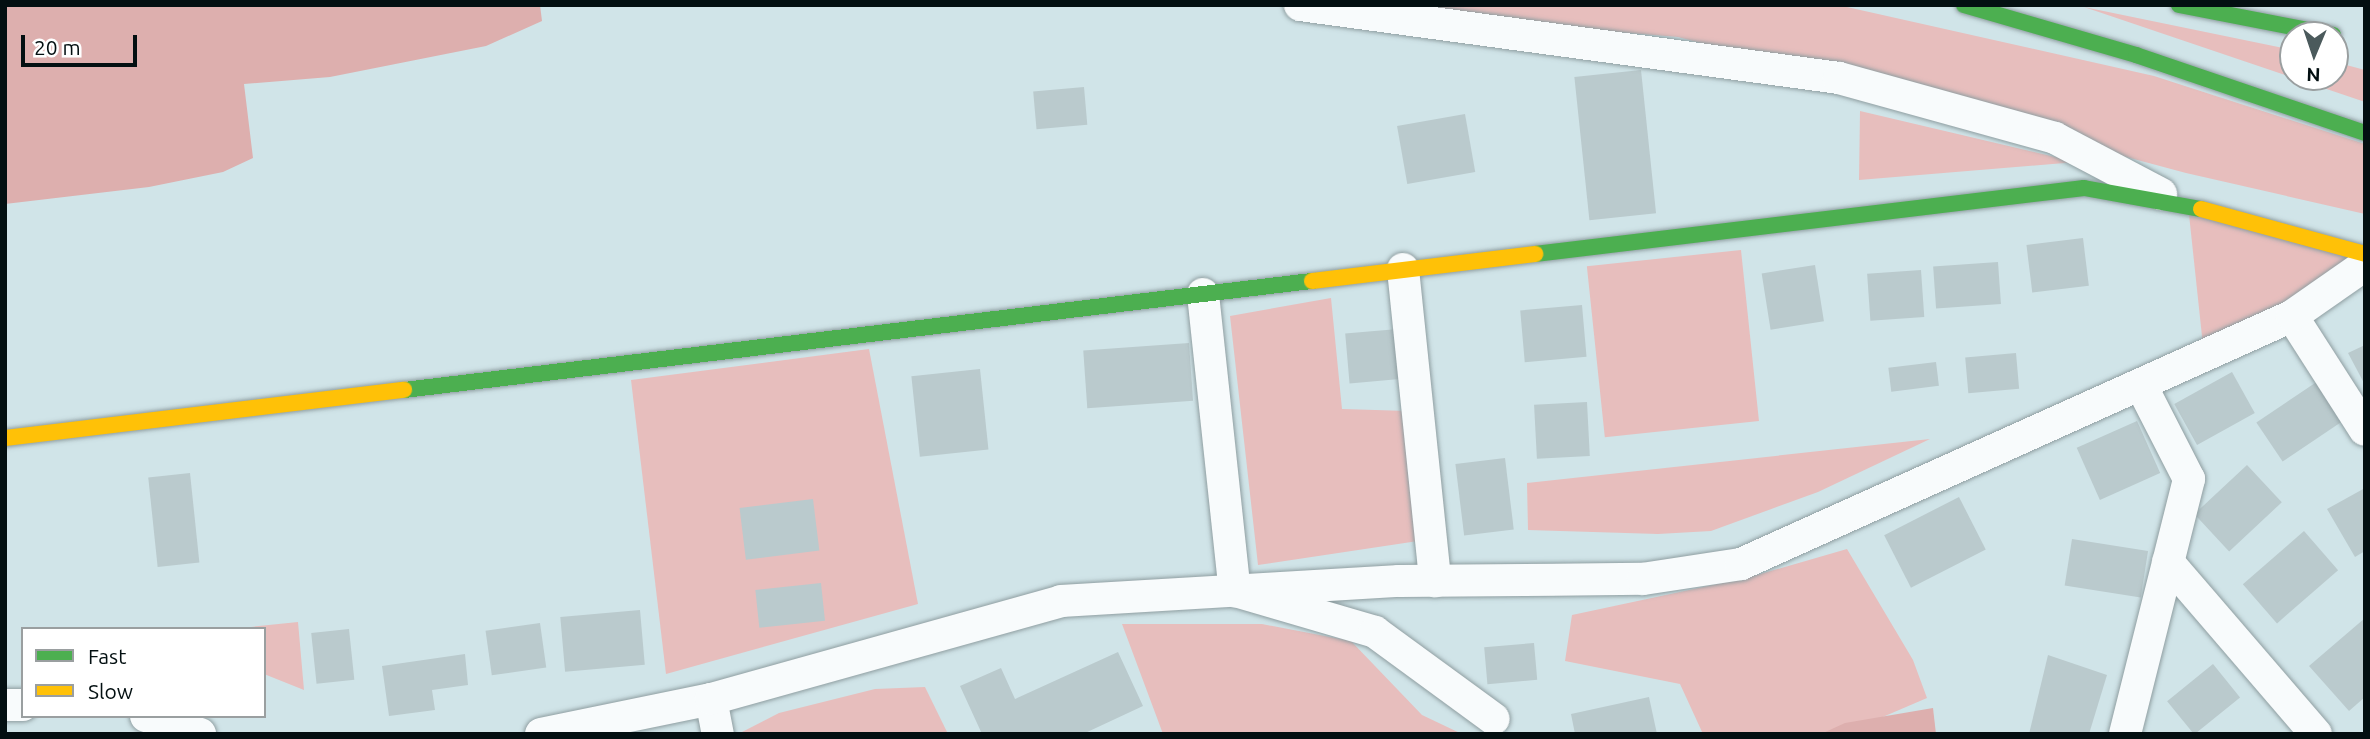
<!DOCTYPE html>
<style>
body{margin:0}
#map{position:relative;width:2370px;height:739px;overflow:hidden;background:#d0e4e8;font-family:Ubuntu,sans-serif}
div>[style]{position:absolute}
.green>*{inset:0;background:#e7bebd;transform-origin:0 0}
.forest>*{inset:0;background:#ddafae}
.building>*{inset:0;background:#bacacd;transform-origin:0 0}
.roads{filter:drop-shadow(0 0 2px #8f9ea1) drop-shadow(0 0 2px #8f9ea1)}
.street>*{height:32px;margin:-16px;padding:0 16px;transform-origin:16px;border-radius:16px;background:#f8fbfc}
.fast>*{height:16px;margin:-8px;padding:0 8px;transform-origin:8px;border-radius:8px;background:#4caf50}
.slow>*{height:16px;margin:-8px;padding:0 8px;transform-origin:8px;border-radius:8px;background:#ffc107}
span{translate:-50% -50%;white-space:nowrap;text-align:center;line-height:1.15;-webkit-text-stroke:5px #fff;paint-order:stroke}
.frame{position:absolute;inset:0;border:7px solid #030f11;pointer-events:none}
.legend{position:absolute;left:21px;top:627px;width:245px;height:91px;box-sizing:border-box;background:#fff;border:2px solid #9a9fa0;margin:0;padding:9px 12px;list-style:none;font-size:21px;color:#030f11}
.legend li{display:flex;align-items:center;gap:14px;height:35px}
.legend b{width:35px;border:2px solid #9a9fa0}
.north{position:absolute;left:2279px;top:21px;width:70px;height:70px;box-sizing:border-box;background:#fff;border:2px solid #9a9fa0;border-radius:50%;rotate:182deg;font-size:19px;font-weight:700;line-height:28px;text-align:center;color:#030f11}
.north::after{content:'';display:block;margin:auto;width:24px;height:32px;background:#4b5a5c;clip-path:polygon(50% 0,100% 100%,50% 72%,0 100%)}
.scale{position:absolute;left:21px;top:35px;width:116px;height:32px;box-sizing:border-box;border:4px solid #030f11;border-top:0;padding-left:9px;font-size:21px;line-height:24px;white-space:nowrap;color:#030f11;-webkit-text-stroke:5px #fff;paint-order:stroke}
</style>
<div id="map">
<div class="green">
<div style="clip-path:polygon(1287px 5px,1838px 5px,2154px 76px,2365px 144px,2365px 214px,2186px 173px,1678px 37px)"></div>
<div style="clip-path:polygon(2084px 7px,2293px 50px,2293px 77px,2335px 77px,2335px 62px,2365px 70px,2365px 102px)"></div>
<div style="clip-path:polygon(1860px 111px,2076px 162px,1859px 180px)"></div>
<div style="clip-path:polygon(2188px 205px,2365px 254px,2204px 355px)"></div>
<div style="left:1741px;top:250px;width:172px;height:155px;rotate:84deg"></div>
<div style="clip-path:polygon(1331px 298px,1342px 409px,1408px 411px,1418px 541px,1258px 565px,1230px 316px)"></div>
<div style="clip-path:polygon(869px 349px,918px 604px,666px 674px,631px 380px)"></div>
<div style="clip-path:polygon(1930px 439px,1818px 492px,1711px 531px,1658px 534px,1528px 530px,1527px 483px)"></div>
<div style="clip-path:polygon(1847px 549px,1913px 660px,1927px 698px,1843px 734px,1703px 734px,1680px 684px,1565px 661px,1572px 615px,1750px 577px)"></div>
<div style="clip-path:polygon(298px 622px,304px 690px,264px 674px,264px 629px,231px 629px)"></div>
<div style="clip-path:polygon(1122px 624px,1262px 624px,1351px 641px,1422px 715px,1462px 734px,1163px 734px)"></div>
<div style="clip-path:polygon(925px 687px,948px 734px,742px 732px,779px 713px,875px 689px)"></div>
</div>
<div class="forest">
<div style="clip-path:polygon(5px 5px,540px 5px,542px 21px,486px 46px,330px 77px,244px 84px,253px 158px,223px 172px,149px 187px,5px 204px)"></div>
<div style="clip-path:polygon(1933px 708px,1936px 734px,1821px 734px,1845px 723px)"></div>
</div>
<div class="building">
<div style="left:1641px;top:70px;width:144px;height:67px;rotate:84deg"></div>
<div style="left:1084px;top:87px;width:38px;height:51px;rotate:85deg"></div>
<div style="left:1465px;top:114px;width:59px;height:69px;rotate:80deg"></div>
<div style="left:2083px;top:238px;width:48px;height:57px;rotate:83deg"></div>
<div style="left:1998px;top:262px;width:42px;height:65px;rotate:86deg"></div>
<div style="left:1815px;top:265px;width:57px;height:54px;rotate:81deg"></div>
<div style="left:1921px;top:270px;width:47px;height:54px;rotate:86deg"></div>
<div style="left:1582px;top:305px;width:52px;height:62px;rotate:85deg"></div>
<div style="left:1398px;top:329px;width:50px;height:53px;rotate:85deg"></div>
<div style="left:1189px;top:343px;width:58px;height:106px;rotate:86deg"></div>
<div style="clip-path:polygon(2365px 345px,2365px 385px,2348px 353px)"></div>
<div style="left:2016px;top:353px;width:36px;height:51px;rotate:85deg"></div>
<div style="left:1936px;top:362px;width:24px;height:48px;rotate:83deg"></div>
<div style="left:980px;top:369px;width:81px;height:69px;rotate:84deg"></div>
<div style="left:2232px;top:372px;width:47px;height:66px;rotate:61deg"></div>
<div style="left:2321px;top:379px;width:47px;height:78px;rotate:56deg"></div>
<div style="left:1587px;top:402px;width:54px;height:53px;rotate:87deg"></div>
<div style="left:2137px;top:421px;width:57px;height:66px;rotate:66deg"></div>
<div style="left:1505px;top:458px;width:72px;height:50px;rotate:83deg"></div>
<div style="left:2247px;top:465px;width:51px;height:72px;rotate:47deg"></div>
<div style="left:190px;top:473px;width:90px;height:42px;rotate:84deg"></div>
<div style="clip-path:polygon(2365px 488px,2365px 551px,2355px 557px,2327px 509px)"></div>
<div style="left:1959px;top:497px;width:59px;height:84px;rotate:63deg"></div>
<div style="left:813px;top:499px;width:52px;height:74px;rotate:83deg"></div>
<div style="left:2304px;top:531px;width:52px;height:81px;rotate:49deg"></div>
<div style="left:2072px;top:539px;width:77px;height:47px;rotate:9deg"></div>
<div style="left:821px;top:583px;width:38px;height:66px;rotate:84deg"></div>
<div style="left:640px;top:610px;width:55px;height:80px;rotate:85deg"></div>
<div style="clip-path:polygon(2365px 618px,2365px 697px,2349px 711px,2309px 666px)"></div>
<div style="left:540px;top:623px;width:45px;height:55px;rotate:82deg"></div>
<div style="left:349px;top:629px;width:51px;height:38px;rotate:84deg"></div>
<div style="left:1534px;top:643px;width:37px;height:50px;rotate:85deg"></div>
<div style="clip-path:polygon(1118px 652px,1143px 706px,1083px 734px,982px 734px,960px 686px,1001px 668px,1015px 699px)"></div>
<div style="clip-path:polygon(465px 654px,468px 685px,432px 690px,435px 710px,389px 716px,382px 666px)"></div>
<div style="clip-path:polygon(2048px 655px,2107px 675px,2089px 734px,2029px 734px)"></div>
<div style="left:2213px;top:664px;width:43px;height:59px;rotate:51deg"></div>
<div style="clip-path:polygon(1649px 697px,1657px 734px,1575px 734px,1571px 714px)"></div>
</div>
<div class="roads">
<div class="street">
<div style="left:1300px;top:5px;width:544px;rotate:7.71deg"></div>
<div style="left:1839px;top:78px;width:224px;rotate:15.5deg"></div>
<div style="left:2055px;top:138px;width:120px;rotate:27.8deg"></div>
<div style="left:1403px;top:269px;width:314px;rotate:84.1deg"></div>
<div style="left:1203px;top:294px;width:299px;rotate:83.9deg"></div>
<div style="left:1235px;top:591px;width:146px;rotate:16.3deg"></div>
<div style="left:1375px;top:632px;width:147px;rotate:36.2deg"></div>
<div style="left:2292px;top:316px;width:135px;rotate:57.4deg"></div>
<div style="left:2168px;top:562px;width:227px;rotate:49.3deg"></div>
<div style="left:711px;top:699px;width:36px;rotate:79deg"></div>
<div style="left:5px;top:705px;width:18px"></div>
<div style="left:146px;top:716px;width:57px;rotate:18.4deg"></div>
<div style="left:541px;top:734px;width:174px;rotate:-11.6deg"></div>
<div style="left:711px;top:699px;width:363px;rotate:-15.6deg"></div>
<div style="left:1061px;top:601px;width:339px;rotate:-3.4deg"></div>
<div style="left:1399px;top:581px;width:244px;rotate:-0.5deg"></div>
<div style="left:1643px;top:579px;width:99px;rotate:-8.7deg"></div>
<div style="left:1741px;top:564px;width:604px;rotate:-24.23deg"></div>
<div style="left:2292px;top:316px;width:89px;rotate:-34.9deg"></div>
<div style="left:2125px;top:734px;width:263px;rotate:-75.9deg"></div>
<div style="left:2189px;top:479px;width:106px;rotate:-117.1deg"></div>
</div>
<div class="fast">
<div style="left:1964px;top:5px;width:179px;rotate:16.2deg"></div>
<div style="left:2136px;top:55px;width:242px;rotate:18.8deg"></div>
<div style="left:2179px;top:5px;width:157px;rotate:11deg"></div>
<div style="left:1535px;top:254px;width:553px;rotate:-6.86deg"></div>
<div style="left:2084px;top:188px;width:119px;rotate:10.2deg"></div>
<div style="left:404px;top:390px;width:915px;rotate:-6.85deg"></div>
</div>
<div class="slow">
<div style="left:2201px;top:209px;width:170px;rotate:15.3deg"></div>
<div style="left:1312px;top:281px;width:225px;rotate:-6.9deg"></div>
<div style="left:5px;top:438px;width:402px;rotate:-6.9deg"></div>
</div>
</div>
<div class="frame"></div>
<ul class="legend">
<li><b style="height:9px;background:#4caf50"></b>Fast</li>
<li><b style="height:9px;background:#ffc107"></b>Slow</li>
</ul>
<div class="north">N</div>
<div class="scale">20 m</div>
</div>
